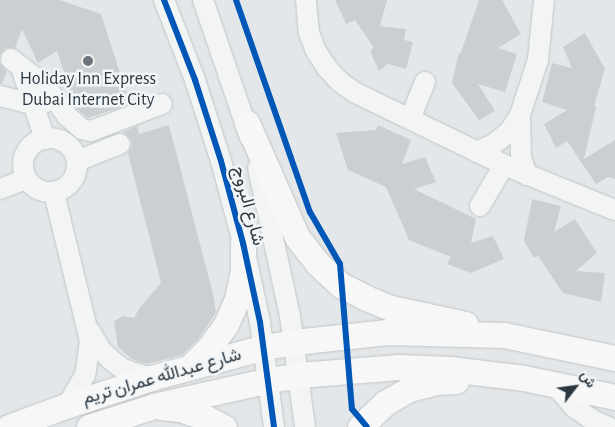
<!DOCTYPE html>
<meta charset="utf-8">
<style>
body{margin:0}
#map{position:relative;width:615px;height:427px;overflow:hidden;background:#e4e7e9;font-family:"Alegreya Sans",Vazirmatn,sans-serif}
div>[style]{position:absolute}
.building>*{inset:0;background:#cccfd1}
.roads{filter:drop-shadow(0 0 1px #c2c5c7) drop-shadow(0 0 1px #c2c5c7)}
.minor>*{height:20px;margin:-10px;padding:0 10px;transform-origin:10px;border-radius:10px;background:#f3f5f5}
.minor>.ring{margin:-10px;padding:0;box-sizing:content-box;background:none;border:20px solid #f3f5f5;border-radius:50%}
.major>*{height:25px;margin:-12.5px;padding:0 12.5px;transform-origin:12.5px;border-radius:12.5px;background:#f7f7f7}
.cycleway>*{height:6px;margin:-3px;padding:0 3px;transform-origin:3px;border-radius:3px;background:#0057b8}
.dots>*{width:14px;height:14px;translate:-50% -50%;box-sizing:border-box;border:2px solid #f2f5f7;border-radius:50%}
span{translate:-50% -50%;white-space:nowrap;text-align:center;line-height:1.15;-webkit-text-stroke:5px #f2f5f7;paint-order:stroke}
.poi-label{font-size:18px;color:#2c3740}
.street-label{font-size:18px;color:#2c3740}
.north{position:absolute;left:550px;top:362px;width:50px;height:50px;-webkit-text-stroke:4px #f2f5f7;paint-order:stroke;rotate:60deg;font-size:14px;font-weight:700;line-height:20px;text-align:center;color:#2c3740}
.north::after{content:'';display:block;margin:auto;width:18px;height:22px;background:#2c3740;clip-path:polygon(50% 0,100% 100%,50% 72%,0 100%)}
</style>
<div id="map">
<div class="building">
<div style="clip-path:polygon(0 0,59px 0,101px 14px,130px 104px,88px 118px,77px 109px,57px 51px,38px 63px,22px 29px,15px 48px,6px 48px,0 55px)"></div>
<div style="clip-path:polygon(335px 0,387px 0,380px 26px,406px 29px,404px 40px,413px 42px,406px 69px,388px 64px,379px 71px,370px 51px,374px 48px,355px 20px,346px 24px)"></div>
<div style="clip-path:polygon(479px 0,502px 0,521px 34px,498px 48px,517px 54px,505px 92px,478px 84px,495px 111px,479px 120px,452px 83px,459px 52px,460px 55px)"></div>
<div style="clip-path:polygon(585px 33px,605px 69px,594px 106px,596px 107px,584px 159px,615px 140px,615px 179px,608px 177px,596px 184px,567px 141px,556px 148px,544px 124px,567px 110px,542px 102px,552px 63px,572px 68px,563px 47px)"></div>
<div style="clip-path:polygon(0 63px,7px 71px,2px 84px,0 84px)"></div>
<div style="clip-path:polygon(169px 125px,213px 294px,216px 312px,199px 338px,182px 355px,147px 364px,132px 359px,118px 347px,114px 321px,123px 316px,134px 318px,140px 307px,161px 283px,128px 153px,132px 146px,131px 140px,123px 132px,137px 126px,139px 134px)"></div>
<div style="clip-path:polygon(378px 125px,411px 140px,402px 164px,425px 157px,436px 182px,414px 189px,476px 219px,471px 243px,493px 236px,504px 259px,471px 273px,447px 264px,451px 257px,409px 240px,386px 187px,348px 170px,336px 133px,376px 130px)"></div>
<div style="clip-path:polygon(532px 199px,561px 206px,554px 232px,575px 219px,597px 253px,576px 271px,605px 273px,601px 302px,563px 293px,538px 256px,534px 258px,524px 241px)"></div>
</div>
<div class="roads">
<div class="minor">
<div style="left:164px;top:0;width:86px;rotate:68.8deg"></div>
<div style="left:195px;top:80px;width:85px;rotate:72.2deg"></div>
<div style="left:221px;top:161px;width:85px;rotate:75deg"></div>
<div style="left:243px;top:243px;width:81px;rotate:77.9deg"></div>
<div style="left:260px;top:322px;width:106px;rotate:82.4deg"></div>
<div style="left:203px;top:0;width:145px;rotate:71.1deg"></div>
<div style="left:306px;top:0;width:33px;rotate:85deg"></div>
<div style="left:309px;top:33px;width:19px;rotate:69deg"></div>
<div style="left:316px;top:51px;width:20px;rotate:57deg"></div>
<div style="left:327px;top:68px;width:19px;rotate:47deg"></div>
<div style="left:340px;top:82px;width:19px;rotate:35deg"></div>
<div style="left:356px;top:93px;width:165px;rotate:25.9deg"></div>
<div style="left:504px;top:165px;width:120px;rotate:22.1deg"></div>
<div style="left:11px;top:59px;width:44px;rotate:37.6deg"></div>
<div style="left:46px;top:86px;width:37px;rotate:55deg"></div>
<div style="left:67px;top:116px;width:20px;rotate:41deg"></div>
<div style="left:82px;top:129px;width:9px;rotate:13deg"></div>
<div style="left:91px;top:131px;width:76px;rotate:-20.8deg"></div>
<div style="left:21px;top:67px;width:76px;rotate:71.6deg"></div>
<div style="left:0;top:96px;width:34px;rotate:14deg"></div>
<div style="left:33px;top:104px;width:11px;rotate:-5deg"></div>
<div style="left:520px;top:115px;width:42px;rotate:88.6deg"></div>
<div style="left:521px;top:157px;width:19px;rotate:72deg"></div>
<div style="left:410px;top:119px;width:40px;rotate:-68deg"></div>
<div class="ring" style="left:23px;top:138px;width:34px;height:34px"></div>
<div style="left:476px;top:152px;width:20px;rotate:-24deg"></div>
<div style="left:494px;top:144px;width:19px;rotate:-39deg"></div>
<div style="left:509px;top:132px;width:20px;rotate:-57deg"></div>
<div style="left:520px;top:115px;width:58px;rotate:-71.9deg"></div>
<div style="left:538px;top:60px;width:60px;rotate:-84.3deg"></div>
<div style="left:77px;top:161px;width:46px;rotate:-21.6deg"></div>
<div style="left:258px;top:168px;width:151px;rotate:77.8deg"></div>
<div style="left:290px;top:316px;width:112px;rotate:82.3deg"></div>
<div style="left:0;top:189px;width:28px;rotate:-21deg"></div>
<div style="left:54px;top:193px;width:152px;rotate:76.3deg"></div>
<div style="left:90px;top:341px;width:34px;rotate:98deg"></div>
<div style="left:85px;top:375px;width:34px;rotate:120deg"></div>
<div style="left:480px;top:206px;width:48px;rotate:-59.7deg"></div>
<div style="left:89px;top:330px;width:23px;rotate:59deg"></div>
<div style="left:101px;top:350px;width:14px;rotate:45deg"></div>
<div style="left:111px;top:360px;width:15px;rotate:37deg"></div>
<div style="left:123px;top:369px;width:29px;rotate:18deg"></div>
<div style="left:555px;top:385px;width:29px;rotate:49deg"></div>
<div style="left:574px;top:407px;width:21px;rotate:35deg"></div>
<div style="left:591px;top:419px;width:19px;rotate:25deg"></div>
</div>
<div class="major">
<div style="left:247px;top:123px;width:124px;rotate:66.3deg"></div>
<div style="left:297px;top:237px;width:33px;rotate:52deg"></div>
<div style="left:317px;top:263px;width:33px;rotate:43deg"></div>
<div style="left:341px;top:285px;width:28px;rotate:27deg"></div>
<div style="left:366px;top:298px;width:27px;rotate:22deg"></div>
<div style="left:391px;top:308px;width:76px;rotate:12.2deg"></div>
<div style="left:190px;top:367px;width:28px;rotate:-45deg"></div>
<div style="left:210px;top:347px;width:28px;rotate:-55deg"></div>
<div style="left:226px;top:324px;width:27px;rotate:-66deg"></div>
<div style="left:237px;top:299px;width:29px;rotate:-78deg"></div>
<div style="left:243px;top:271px;width:28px;rotate:-90deg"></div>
<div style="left:161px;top:407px;width:19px;rotate:6deg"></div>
<div style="left:180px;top:409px;width:28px;rotate:19deg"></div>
<div style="left:206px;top:418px;width:20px;rotate:27deg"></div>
<div style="left:9px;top:427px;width:63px;rotate:-20.4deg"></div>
<div style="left:68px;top:405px;width:87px;rotate:-18deg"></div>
<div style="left:151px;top:378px;width:117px;rotate:-15.3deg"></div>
<div style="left:264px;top:347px;width:30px;rotate:-9deg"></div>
<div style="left:294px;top:342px;width:94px;rotate:-6.1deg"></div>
<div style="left:387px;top:332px;width:117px;rotate:1.5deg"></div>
<div style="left:504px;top:335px;width:113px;rotate:11.7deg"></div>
<div style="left:89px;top:427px;width:68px;rotate:-17.9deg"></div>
<div style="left:154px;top:406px;width:118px;rotate:-12.7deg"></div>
<div style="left:269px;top:380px;width:30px;rotate:-9deg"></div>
<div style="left:299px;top:375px;width:100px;rotate:-4.6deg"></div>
<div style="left:399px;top:367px;width:51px;rotate:2.2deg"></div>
<div style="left:450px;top:369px;width:75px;rotate:6.9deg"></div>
<div style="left:524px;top:378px;width:93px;rotate:11.8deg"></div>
<div style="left:360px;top:427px;width:35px;rotate:-44deg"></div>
<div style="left:385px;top:403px;width:28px;rotate:-30deg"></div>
<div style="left:409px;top:389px;width:29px;rotate:-14deg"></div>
<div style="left:437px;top:382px;width:19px;rotate:-3deg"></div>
</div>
</div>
<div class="cycleway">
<div style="left:164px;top:0;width:86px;rotate:68.8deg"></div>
<div style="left:195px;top:80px;width:85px;rotate:72.2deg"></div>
<div style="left:221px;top:161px;width:85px;rotate:75deg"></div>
<div style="left:243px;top:243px;width:81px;rotate:77.9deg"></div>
<div style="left:260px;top:322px;width:106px;rotate:82.4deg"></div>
<div style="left:236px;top:0;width:225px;rotate:70.8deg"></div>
<div style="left:310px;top:212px;width:60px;rotate:60deg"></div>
<div style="left:340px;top:264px;width:145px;rotate:85.3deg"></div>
<div style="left:352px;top:409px;width:23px;rotate:50deg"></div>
</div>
<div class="dots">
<div style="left:88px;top:61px;background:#6c757b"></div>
</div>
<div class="poi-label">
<span style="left:88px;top:90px">Holiday Inn Express<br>Dubai Internet City</span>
</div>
<div class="street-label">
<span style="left:248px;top:206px;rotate:75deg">شارع البروج</span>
<span style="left:162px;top:377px;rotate:-16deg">شارع عبدالله عمران تريم</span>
</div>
<div class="north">ش</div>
</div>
